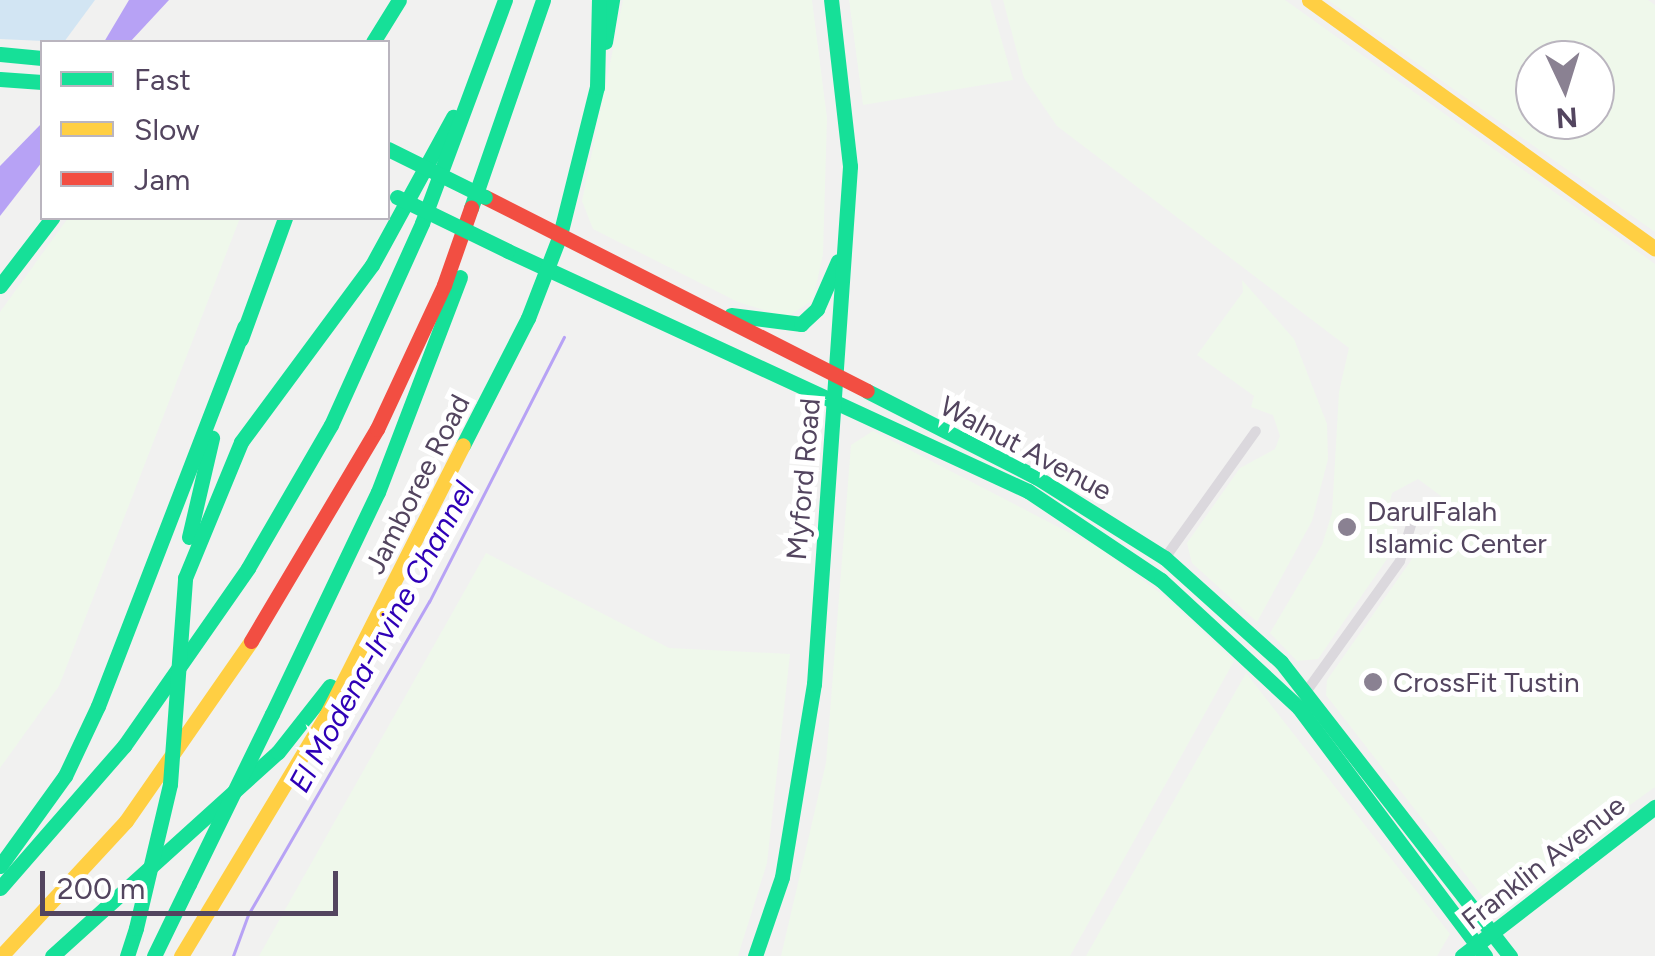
<!DOCTYPE html>
<style>
body{margin:0}
#map{position:relative;width:1655px;height:956px;overflow:hidden;background:#f1f1f0;font-family:Figtree,sans-serif}
div>[style]{position:absolute}
.commercial>*{inset:0;background:#eff8eb}
.green>*{inset:0;background:#d2e5f3}
.water>*{inset:0;background:#b7a2f5}
.stream>*{height:2.5px;margin:-1.25px;padding:0 1.25px;transform-origin:1.25px;border-radius:1.25px;background:#b7a2f5}
.street>*{height:10px;margin:-5px;padding:0 5px;transform-origin:5px;border-radius:5px;background:#dbd8dd}
.fast>*{height:15px;margin:-7.5px;padding:0 7.5px;transform-origin:7.5px;border-radius:7.5px;background:#16e098}
.slow>*{height:15px;margin:-7.5px;padding:0 7.5px;transform-origin:7.5px;border-radius:7.5px;background:#ffcf43}
.jam>*{height:15px;margin:-7.5px;padding:0 7.5px;transform-origin:7.5px;border-radius:7.5px;background:#f24e42}
.fast-bridge>*{height:15px;margin:-7.5px;padding:0 7.5px;transform-origin:7.5px;border-radius:7.5px;background:#16e098}
.dots>*{width:28px;height:28px;translate:-50% -50%;box-sizing:border-box;border:5px solid #fff;border-radius:50%}
span{translate:-50% -50%;white-space:nowrap;text-align:center;line-height:1.15;-webkit-text-stroke:10px #fff;paint-order:stroke}
.street-label{font-size:28px;color:#53455f}
.poi-label{font-size:28px;color:#53455f}
.left{translate:0 -50%;text-align:left}
.water-label{font-size:30px;color:#2e00b7;font-style:italic}
.legend{position:absolute;left:40px;top:40px;width:350px;height:180px;box-sizing:border-box;background:#fff;border:2px solid #bab5bf;margin:0;padding:12px 18px;list-style:none;font-size:30px;color:#53455f}
.legend li{display:flex;align-items:center;gap:20px;height:50px}
.legend b{width:50px;border:2px solid #bab5bf}
.north{position:absolute;left:1515px;top:40px;width:100px;height:100px;box-sizing:border-box;background:#fff;border:2px solid #bab5bf;border-radius:50%;rotate:176deg;font-size:28px;font-weight:700;line-height:40px;text-align:center;color:#53455f}
.north::after{content:'';display:block;margin:auto;width:35px;height:45px;background:#8a8192;clip-path:polygon(50% 0,100% 100%,50% 72%,0 100%)}
.scale{position:absolute;left:40px;top:871px;width:298px;height:45px;box-sizing:border-box;border:5px solid #53455f;border-top:0;padding-left:12px;font-size:30px;line-height:35px;white-space:nowrap;color:#53455f;-webkit-text-stroke:8px #fff;paint-order:stroke}
</style>
<div id="map">
<div class="commercial">
<div style="clip-path:polygon(623px 0,812px 0,827px 118px,823px 254px,813px 300px,787px 317px,738px 302px,593px 229px,582px 201px)"></div>
<div style="clip-path:polygon(849px 0,990px 0,1013px 80px,863px 105px)"></div>
<div style="clip-path:polygon(1003px 0,1285px 0,1655px 264px,1655px 787px,1503px 896px,1483px 897px,1326px 695px,1327px 680px,1438px 522px,1441px 496px,1418px 479px,1392px 493px,1388px 509px,1396px 537px,1387px 559px,1318px 659px,1297px 661px,1270px 633px,1322px 545px,1332px 513px,1339px 392px,1349px 348px,1057px 126px,1024px 78px)"></div>
<div style="clip-path:polygon(evenodd,1328px 0,1648px 0,1655px 5px,1655px 232px,1328px 0,1595px 60px,1595px 120px,1535px 120px,1535px 60px,1595px 60px)"></div>
<div style="clip-path:polygon(68px 218px,240px 218px,59px 686px,0 768px,0 312px)"></div>
<div style="clip-path:polygon(1242px 280px,1294px 339px,1327px 424px,1328px 459px,1312px 521px,1257px 622px,1192px 563px,1187px 543px,1240px 468px,1275px 449px,1280px 436px,1273px 415px,1251px 407px,1254px 396px,1197px 355px,1243px 292px)"></div>
<div style="clip-path:polygon(873px 431px,1099px 548px,1163px 595px,1234px 661px,1070px 956px,781px 956px,826px 763px,851px 445px)"></div>
<div style="clip-path:polygon(486px 553px,669px 648px,790px 654px,767px 863px,738px 956px,259px 956px)"></div>
<div style="clip-path:polygon(1246px 673px,1450px 934px,1437px 956px,1086px 956px)"></div>
</div>
<div class="green">
<div style="clip-path:polygon(0 0,95px 0,64px 42px,0 39px)"></div>
</div>
<div class="water">
<div style="clip-path:polygon(129px 0,169px 0,130px 42px,104px 42px)"></div>
<div style="clip-path:polygon(42px 123px,42px 162px,0 216px,0 166px)"></div>
</div>
<div class="stream">
<div style="left:233px;top:956px;width:44px;rotate:-69.9deg"></div>
<div style="left:248px;top:915px;width:362px;rotate:-60deg"></div>
<div style="left:429px;top:602px;width:297px;rotate:-63deg"></div>
</div>
<div class="street">
<div style="left:1165px;top:558px;width:156px;rotate:-54.4deg"></div>
<div style="left:1306px;top:692px;width:161px;rotate:-54.3deg"></div>
<div style="left:1400px;top:561px;width:54px;rotate:-72.9deg"></div>
</div>
<div class="fast">
<div style="left:373px;top:42px;width:49px;rotate:-58.2deg"></div>
<div style="left:605px;top:42px;width:43px;rotate:-80.5deg"></div>
<div style="left:0;top:54px;width:42px;rotate:5.4deg"></div>
<div style="left:0;top:79px;width:42px;rotate:4.1deg"></div>
<div style="left:471px;top:208px;width:220px;rotate:-70.9deg"></div>
<div style="left:508px;top:251px;width:573px;rotate:24.78deg"></div>
<div style="left:1028px;top:491px;width:160px;rotate:33.8deg"></div>
<div style="left:1161px;top:580px;width:188px;rotate:42.8deg"></div>
<div style="left:1299px;top:708px;width:310px;rotate:53.1deg"></div>
<div style="left:0;top:286px;width:86px;rotate:-52.6deg"></div>
<div style="left:731px;top:315px;width:71px;rotate:7.3deg"></div>
<div style="left:801px;top:324px;width:22px;rotate:-43deg"></div>
<div style="left:817px;top:309px;width:52px;rotate:-66.4deg"></div>
<div style="left:241px;top:339px;width:129px;rotate:-70deg"></div>
<div style="left:867px;top:391px;width:190px;rotate:27deg"></div>
<div style="left:1036px;top:477px;width:152px;rotate:32.1deg"></div>
<div style="left:1165px;top:558px;width:156px;rotate:41.9deg"></div>
<div style="left:1281px;top:662px;width:373px;rotate:52.1deg"></div>
<div style="left:463px;top:445px;width:143px;rotate:-62.9deg"></div>
<div style="left:528px;top:318px;width:89px;rotate:-68.9deg"></div>
<div style="left:560px;top:235px;width:153px;rotate:-76deg"></div>
<div style="left:597px;top:87px;width:87px;rotate:-88.7deg"></div>
<div style="left:189px;top:537px;width:102px;rotate:-76.9deg"></div>
<div style="left:185px;top:578px;width:147px;rotate:-67.6deg"></div>
<div style="left:241px;top:442px;width:220px;rotate:-53.5deg"></div>
<div style="left:372px;top:265px;width:169px;rotate:-61.3deg"></div>
<div style="left:272px;top:714px;width:246px;rotate:-64.5deg"></div>
<div style="left:378px;top:492px;width:230px;rotate:-69.1deg"></div>
<div style="left:0;top:866px;width:111px;rotate:-54.2deg"></div>
<div style="left:65px;top:776px;width:77px;rotate:-64.8deg"></div>
<div style="left:98px;top:706px;width:407px;rotate:-68.9deg"></div>
<div style="left:0;top:888px;width:189px;rotate:-48.9deg"></div>
<div style="left:124px;top:746px;width:217px;rotate:-55.1deg"></div>
<div style="left:248px;top:568px;width:165px;rotate:-59.9deg"></div>
<div style="left:331px;top:425px;width:222px;rotate:-65.7deg"></div>
<div style="left:422px;top:223px;width:238px;rotate:-69.6deg"></div>
<div style="left:52px;top:956px;width:304px;rotate:-42.1deg"></div>
<div style="left:278px;top:752px;width:84px;rotate:-51.8deg"></div>
<div style="left:127px;top:956px;width:29px;rotate:-72deg"></div>
<div style="left:154px;top:956px;width:80px;rotate:-64.1deg"></div>
<div style="left:755px;top:956px;width:83px;rotate:-71.1deg"></div>
<div style="left:782px;top:877px;width:196px;rotate:-80.6deg"></div>
<div style="left:814px;top:684px;width:519px;rotate:-86.02deg"></div>
<div style="left:850px;top:166px;width:167px;rotate:-96.5deg"></div>
<div style="left:1462px;top:956px;width:244px;rotate:-37.7deg"></div>
</div>
<div class="slow">
<div style="left:1309px;top:0;width:426px;rotate:35.7deg"></div>
<div style="left:1px;top:956px;width:184px;rotate:-47.2deg"></div>
<div style="left:126px;top:821px;width:219px;rotate:-55.2deg"></div>
<div style="left:181px;top:956px;width:283px;rotate:-58.9deg"></div>
<div style="left:327px;top:714px;width:301px;rotate:-63.2deg"></div>
</div>
<div class="jam">
<div style="left:485px;top:197px;width:428px;rotate:26.9deg"></div>
<div style="left:251px;top:641px;width:247px;rotate:-59.3deg"></div>
<div style="left:377px;top:429px;width:159px;rotate:-65deg"></div>
<div style="left:444px;top:285px;width:82px;rotate:-70.7deg"></div>
</div>
<div class="fast-bridge">
<div style="left:388px;top:149px;width:108px;rotate:26.3deg"></div>
<div style="left:397px;top:197px;width:123px;rotate:25.9deg"></div>
<div style="left:189px;top:884px;width:189px;rotate:-64deg"></div>
<div style="left:136px;top:928px;width:148px;rotate:-76.7deg"></div>
<div style="left:170px;top:784px;width:207px;rotate:-85.8deg"></div>
</div>
<div class="dots">
<div style="left:1347px;top:527px;background:#8a8192"></div>
<div style="left:1373px;top:682px;background:#8a8192"></div>
</div>
<div class="street-label">
<span style="left:1026px;top:448px;rotate:28deg">Walnut Avenue</span>
<span style="left:803px;top:479px;rotate:-85deg">Myford Road</span>
<span style="left:417px;top:484px;rotate:-63deg">Jamboree Road</span>
<span style="left:1543px;top:862px;rotate:-38deg">Franklin Avenue</span>
</div>
<div class="poi-label">
<span class="left" style="left:1367px;top:527px">DarulFalah<br>Islamic Center</span>
<span class="left" style="left:1393px;top:682px">CrossFit Tustin</span>
</div>
<div class="water-label">
<span style="left:382px;top:637px;rotate:-61deg">El Modena-Irvine Channel</span>
</div>
<ul class="legend">
<li><b style="height:12px;background:#16e098"></b>Fast</li>
<li><b style="height:12px;background:#ffcf43"></b>Slow</li>
<li><b style="height:12px;background:#f24e42"></b>Jam</li>
</ul>
<div class="north">N</div>
<div class="scale">200 m</div>
</div>
